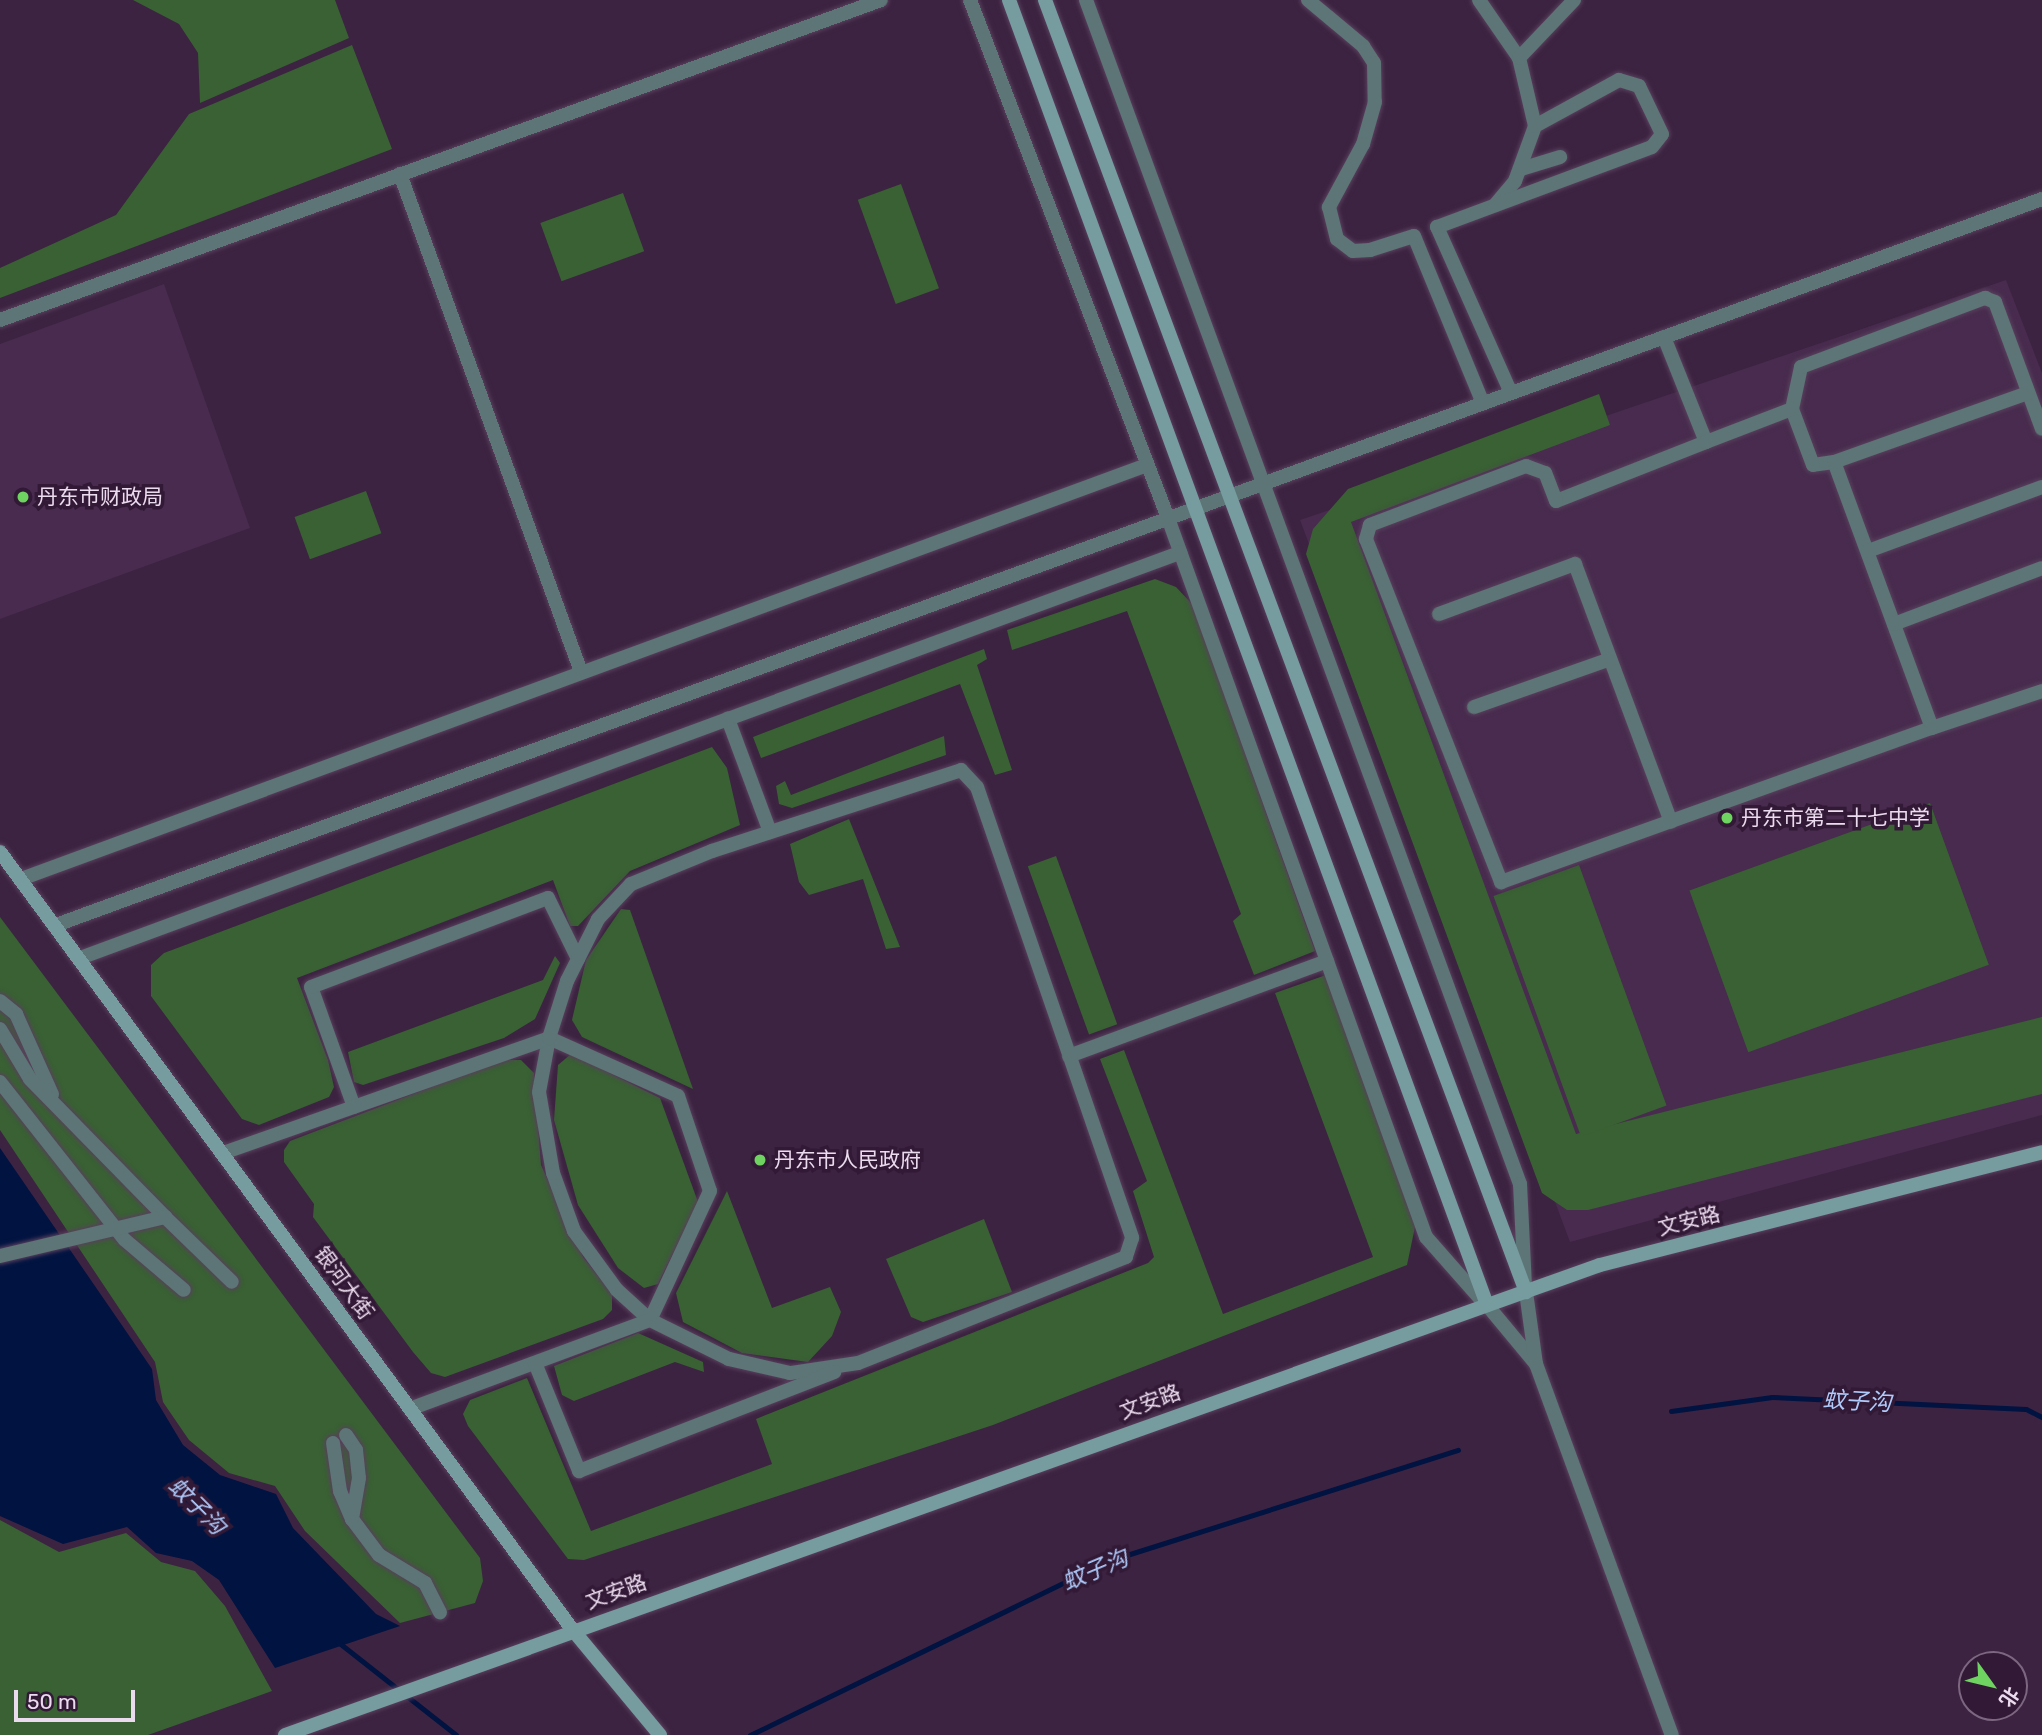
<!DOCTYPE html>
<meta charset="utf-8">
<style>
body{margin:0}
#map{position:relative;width:2042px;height:1735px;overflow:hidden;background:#3c2341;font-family:Rubik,"Noto Sans SC",sans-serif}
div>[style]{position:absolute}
.built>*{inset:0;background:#482b4e}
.green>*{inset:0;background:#396133;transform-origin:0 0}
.water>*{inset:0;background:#001341}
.stream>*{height:5px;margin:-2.5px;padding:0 2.5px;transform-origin:2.5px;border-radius:2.5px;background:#001341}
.roads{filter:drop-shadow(0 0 2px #58405d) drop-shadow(0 0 2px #58405d)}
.minor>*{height:14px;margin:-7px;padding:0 7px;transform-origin:7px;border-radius:7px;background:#5d7576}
.tertiary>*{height:14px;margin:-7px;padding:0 7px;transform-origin:7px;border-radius:7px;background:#5d7576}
.secondary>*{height:14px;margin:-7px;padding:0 7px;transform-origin:7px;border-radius:7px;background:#769c9f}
.dots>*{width:19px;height:19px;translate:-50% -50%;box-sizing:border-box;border:4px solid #321936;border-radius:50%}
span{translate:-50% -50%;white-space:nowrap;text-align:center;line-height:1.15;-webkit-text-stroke:7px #321936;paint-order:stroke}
.poi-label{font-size:21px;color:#ebdbee}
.left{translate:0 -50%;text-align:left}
.street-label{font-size:21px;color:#ebdbee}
.water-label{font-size:23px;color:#afcbfb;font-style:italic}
.north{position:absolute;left:1958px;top:1651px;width:70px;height:70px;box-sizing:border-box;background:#321936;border:2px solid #7c6780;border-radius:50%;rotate:124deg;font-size:19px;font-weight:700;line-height:28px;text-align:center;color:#ebdbee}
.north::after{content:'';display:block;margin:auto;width:24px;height:32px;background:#6ed360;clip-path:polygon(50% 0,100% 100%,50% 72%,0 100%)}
.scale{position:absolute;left:14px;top:1690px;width:121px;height:32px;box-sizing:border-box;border:4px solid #ebdbee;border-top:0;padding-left:9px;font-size:21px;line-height:24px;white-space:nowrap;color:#ebdbee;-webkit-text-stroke:5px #321936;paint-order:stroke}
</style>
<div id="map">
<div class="built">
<div style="clip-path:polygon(2006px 280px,2042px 373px,2042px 1115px,1570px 1242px,1300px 520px)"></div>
<div style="clip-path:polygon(164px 284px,250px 528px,0 619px,0 344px)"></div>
</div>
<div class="green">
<div style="clip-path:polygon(133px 0,335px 0,349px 38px,200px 103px,198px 53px,179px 24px)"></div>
<div style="clip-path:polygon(352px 45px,392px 149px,0 298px,0 268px,116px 215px,189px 114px)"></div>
<div style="left:901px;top:184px;width:111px;height:46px;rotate:70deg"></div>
<div style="left:623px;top:193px;width:62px;height:88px;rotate:70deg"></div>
<div style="clip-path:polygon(1599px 394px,1610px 425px,1351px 522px,1576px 1134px,2042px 1017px,2042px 1094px,1588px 1210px,1567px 1210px,1542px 1193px,1306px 554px,1313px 529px,1348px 489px)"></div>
<div style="left:366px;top:491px;width:45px;height:76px;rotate:70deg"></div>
<div style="clip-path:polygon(1155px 579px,1176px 587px,1192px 604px,1315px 951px,1254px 975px,1233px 921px,1241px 914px,1127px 611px,1012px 650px,1007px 630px)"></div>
<div style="clip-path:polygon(984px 649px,987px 659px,977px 665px,1012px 770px,995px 775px,960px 684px,761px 758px,753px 737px)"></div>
<div style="clip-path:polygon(944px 736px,946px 755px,792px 808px,779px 804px,776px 786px,785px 781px,791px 795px)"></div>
<div style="clip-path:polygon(712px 747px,727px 768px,740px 825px,630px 871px,578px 926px,570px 926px,553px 880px,297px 978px,328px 1060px,334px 1087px,329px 1097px,259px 1125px,242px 1119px,151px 996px,151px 965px,164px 953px)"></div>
<div style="left:1930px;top:803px;width:172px;height:256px;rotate:70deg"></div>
<div style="clip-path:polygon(849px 819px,851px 824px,900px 947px,886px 949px,863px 879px,809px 895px,799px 882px,790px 844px)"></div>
<div style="left:1056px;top:856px;width:179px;height:30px;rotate:70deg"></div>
<div style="left:1579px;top:865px;width:256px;height:91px;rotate:70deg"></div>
<div style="clip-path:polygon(621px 909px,630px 910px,693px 1089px,582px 1037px,572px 1020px,586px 960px)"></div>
<div style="clip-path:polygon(0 917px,480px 1558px,483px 1581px,475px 1603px,400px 1623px,305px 1531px,275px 1486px,229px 1473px,189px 1440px,163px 1402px,155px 1362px,0 1130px)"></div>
<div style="clip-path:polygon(555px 956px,560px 963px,535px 1019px,504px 1038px,363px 1085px,354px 1082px,348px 1052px,543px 980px)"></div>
<div style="clip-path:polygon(1326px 975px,1415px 1227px,1407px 1265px,993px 1425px,584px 1560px,568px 1559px,468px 1426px,463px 1414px,470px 1400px,527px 1378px,591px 1531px,772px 1464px,756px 1419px,1148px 1263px,1154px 1257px,1133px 1191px,1147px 1181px,1100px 1059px,1124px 1050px,1223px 1314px,1373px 1257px,1275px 993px)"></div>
<div style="clip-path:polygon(571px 1054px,660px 1098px,698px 1202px,658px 1284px,644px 1288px,618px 1268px,578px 1205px,554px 1120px,558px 1065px)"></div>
<div style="clip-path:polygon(502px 1060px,521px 1060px,534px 1073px,541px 1165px,583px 1257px,612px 1294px,612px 1310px,603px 1319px,445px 1377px,431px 1373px,413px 1352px,313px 1217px,314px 1204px,284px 1162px,284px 1150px,290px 1141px)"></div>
<div style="clip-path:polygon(727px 1191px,772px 1308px,830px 1287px,841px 1312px,832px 1336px,808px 1362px,742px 1353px,683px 1322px,676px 1293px)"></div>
<div style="clip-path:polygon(984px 1219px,1012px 1292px,923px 1322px,911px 1317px,886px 1259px)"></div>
<div style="clip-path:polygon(638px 1333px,703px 1362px,704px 1372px,675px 1362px,574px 1401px,562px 1395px,554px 1366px)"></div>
<div style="clip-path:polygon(0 1520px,59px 1552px,126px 1533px,161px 1562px,195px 1571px,225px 1606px,272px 1691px,148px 1735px,0 1735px)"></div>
</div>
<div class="water">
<div style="clip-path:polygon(0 1148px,152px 1369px,156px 1400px,183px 1445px,220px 1475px,276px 1494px,293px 1528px,376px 1614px,400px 1626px,275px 1668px,219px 1580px,192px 1561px,156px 1553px,127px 1527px,63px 1544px,0 1516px)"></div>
</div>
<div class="stream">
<div style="left:1671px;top:1411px;width:102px;rotate:-7.9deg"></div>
<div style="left:1772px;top:1397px;width:254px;rotate:2.7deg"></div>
<div style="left:2026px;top:1409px;width:18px;rotate:27deg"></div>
<div style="left:338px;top:1642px;width:150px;rotate:38.2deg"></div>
<div style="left:750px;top:1735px;width:401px;rotate:-25.9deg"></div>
<div style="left:1111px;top:1560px;width:364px;rotate:-17.6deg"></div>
</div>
<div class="roads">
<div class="minor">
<div style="left:970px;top:0;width:555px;rotate:69.08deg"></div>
<div style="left:1168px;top:518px;width:764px;rotate:70.26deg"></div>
<div style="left:1426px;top:1237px;width:91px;rotate:48.6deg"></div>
<div style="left:1086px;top:0;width:1261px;rotate:69.87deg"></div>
<div style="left:1520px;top:1184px;width:103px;rotate:87.2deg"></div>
<div style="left:1308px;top:0;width:72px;rotate:39.9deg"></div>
<div style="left:1363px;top:46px;width:20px;rotate:57deg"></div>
<div style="left:1374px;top:63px;width:39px;rotate:89deg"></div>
<div style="left:1375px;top:102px;width:44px;rotate:105.9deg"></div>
<div style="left:1363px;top:144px;width:72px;rotate:118.4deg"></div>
<div style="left:1329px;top:207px;width:33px;rotate:76deg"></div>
<div style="left:1337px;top:239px;width:20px;rotate:37deg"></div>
<div style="left:1353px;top:251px;width:17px;rotate:-3deg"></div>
<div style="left:1370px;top:250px;width:46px;rotate:-17.7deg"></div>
<div style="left:1414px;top:236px;width:181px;rotate:67.6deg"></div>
<div style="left:1479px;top:0;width:70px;rotate:55.4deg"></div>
<div style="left:1521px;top:169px;width:41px;rotate:-17.1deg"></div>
<div style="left:400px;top:174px;width:527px;rotate:70.02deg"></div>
<div style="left:1495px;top:205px;width:31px;rotate:-50deg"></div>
<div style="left:1515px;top:181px;width:59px;rotate:-70deg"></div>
<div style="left:0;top:320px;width:937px;rotate:-19.96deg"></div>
<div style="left:1664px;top:337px;width:113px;rotate:68.2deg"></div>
<div style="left:1706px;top:442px;width:161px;rotate:158.5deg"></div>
<div style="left:1556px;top:501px;width:30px;rotate:-111deg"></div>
<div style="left:1545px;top:473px;width:20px;rotate:-160deg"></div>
<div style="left:1526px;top:466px;width:167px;rotate:159.3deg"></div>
<div style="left:1370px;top:525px;width:15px;rotate:106deg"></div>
<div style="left:1366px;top:539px;width:369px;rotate:68.5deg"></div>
<div style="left:1501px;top:882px;width:458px;rotate:-19.7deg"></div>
<div style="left:1932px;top:728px;width:283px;rotate:-110.2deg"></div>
<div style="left:1834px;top:462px;width:21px;rotate:172deg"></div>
<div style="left:1813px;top:465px;width:60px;rotate:-110.6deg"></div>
<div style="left:1792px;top:409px;width:43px;rotate:-77.9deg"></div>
<div style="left:1801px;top:367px;width:197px;rotate:-20.6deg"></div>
<div style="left:1985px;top:298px;width:11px;rotate:22deg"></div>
<div style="left:1995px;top:302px;width:135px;rotate:69.7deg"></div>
<div style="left:1511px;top:393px;width:182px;rotate:-114deg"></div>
<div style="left:1437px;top:227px;width:229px;rotate:-20.4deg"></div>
<div style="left:1652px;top:147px;width:16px;rotate:-52deg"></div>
<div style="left:1662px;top:134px;width:53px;rotate:-115.6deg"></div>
<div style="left:1639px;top:86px;width:21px;rotate:-163deg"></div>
<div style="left:1619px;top:80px;width:96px;rotate:151.3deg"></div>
<div style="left:1535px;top:126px;width:70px;rotate:-103.2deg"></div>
<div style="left:1519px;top:58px;width:80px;rotate:-46.5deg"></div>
<div style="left:1706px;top:442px;width:92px;rotate:-21deg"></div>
<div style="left:1834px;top:462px;width:206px;rotate:-19.6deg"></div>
<div style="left:1868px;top:551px;width:185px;rotate:-20.2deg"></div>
<div style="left:1439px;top:614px;width:145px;rotate:-20.2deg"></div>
<div style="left:1575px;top:564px;width:275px;rotate:69.6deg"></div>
<div style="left:1894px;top:624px;width:158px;rotate:-20.7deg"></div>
<div style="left:1474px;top:707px;width:144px;rotate:-19.4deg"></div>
<div style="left:1932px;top:728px;width:116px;rotate:-18.6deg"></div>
<div style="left:770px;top:832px;width:121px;rotate:-110.4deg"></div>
<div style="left:728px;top:719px;width:482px;rotate:-20.2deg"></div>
<div style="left:21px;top:879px;width:1200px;rotate:-20.19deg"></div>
<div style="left:80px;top:958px;width:691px;rotate:-20.25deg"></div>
<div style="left:0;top:1001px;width:21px;rotate:39deg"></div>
<div style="left:16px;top:1014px;width:88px;rotate:65.8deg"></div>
<div style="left:0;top:1029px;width:58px;rotate:59deg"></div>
<div style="left:30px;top:1079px;width:193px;rotate:45.6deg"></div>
<div style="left:549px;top:1038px;width:141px;rotate:24.2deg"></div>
<div style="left:678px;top:1096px;width:100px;rotate:71.4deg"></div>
<div style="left:710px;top:1191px;width:142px;rotate:114.9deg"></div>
<div style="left:650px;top:1320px;width:45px;rotate:-137.7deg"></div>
<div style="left:617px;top:1290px;width:73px;rotate:-126.1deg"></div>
<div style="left:574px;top:1231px;width:62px;rotate:-109.9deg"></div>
<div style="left:553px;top:1173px;width:82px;rotate:-99.8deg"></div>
<div style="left:539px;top:1092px;width:55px;rotate:-79.5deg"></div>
<div style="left:1069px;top:1056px;width:275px;rotate:-20.2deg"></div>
<div style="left:0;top:1082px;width:201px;rotate:51.7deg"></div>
<div style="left:125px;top:1240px;width:77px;rotate:40.3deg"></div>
<div style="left:354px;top:1107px;width:127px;rotate:-109.7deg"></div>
<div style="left:311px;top:987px;width:253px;rotate:-20.6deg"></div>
<div style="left:548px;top:898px;width:68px;rotate:63.8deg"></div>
<div style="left:223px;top:1153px;width:346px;rotate:-19.4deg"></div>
<div style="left:549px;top:1038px;width:60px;rotate:-72.5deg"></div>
<div style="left:567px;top:981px;width:69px;rotate:-63.4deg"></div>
<div style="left:598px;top:919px;width:48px;rotate:-46.7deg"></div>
<div style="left:631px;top:884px;width:87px;rotate:-22.2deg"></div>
<div style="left:712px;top:851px;width:262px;rotate:-18deg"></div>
<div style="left:961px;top:770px;width:23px;rotate:47deg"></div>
<div style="left:977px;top:787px;width:477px;rotate:71deg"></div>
<div style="left:1132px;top:1238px;width:20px;rotate:108deg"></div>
<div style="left:1126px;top:1257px;width:288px;rotate:158.4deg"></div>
<div style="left:858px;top:1363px;width:69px;rotate:171.6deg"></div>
<div style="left:790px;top:1373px;width:63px;rotate:-167.1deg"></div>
<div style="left:729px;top:1359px;width:88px;rotate:-153.7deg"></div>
<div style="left:650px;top:1320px;width:256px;rotate:159.7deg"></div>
<div style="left:0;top:1256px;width:170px;rotate:-13.3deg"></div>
<div style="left:165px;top:1217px;width:93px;rotate:44.1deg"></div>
<div style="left:535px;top:1363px;width:117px;rotate:67.8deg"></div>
<div style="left:579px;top:1471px;width:274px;rotate:-21.2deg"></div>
<div style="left:346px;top:1435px;width:18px;rotate:56deg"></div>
<div style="left:356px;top:1450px;width:28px;rotate:84deg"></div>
<div style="left:359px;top:1478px;width:42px;rotate:99.7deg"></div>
<div style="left:352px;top:1519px;width:45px;rotate:53.1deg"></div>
<div style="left:379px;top:1555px;width:54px;rotate:31.3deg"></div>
<div style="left:425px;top:1583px;width:33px;rotate:63deg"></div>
<div style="left:333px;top:1443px;width:49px;rotate:81.7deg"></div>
<div style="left:340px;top:1491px;width:30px;rotate:67deg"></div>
</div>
<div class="tertiary">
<div style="left:56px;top:925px;width:2115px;rotate:-20.08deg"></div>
<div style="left:1487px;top:1305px;width:77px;rotate:50.3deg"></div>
<div style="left:1536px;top:1364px;width:73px;rotate:-97.9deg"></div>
<div style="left:1536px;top:1364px;width:395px;rotate:69.9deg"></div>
</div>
<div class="secondary">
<div style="left:1009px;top:0;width:1390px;rotate:69.88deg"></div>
<div style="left:1045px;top:0;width:1379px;rotate:69.58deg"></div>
<div style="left:0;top:852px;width:965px;rotate:53.64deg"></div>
<div style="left:572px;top:1629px;width:138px;rotate:50.3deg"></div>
<div style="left:285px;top:1735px;width:1396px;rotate:-19.67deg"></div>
<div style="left:1600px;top:1265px;width:456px;rotate:-14.3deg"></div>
</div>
</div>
<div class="dots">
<div style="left:23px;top:497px;background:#6ed360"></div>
<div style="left:1727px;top:818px;background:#6ed360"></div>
<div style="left:760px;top:1160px;background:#6ed360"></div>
</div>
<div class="poi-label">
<span class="left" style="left:37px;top:497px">丹东市财政局</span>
<span class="left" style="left:1741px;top:818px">丹东市第二十七中学</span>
<span class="left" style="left:774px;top:1160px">丹东市人民政府</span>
</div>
<div class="street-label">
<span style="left:1689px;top:1221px;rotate:-14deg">文安路</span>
<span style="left:344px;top:1283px;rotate:54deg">银河大街</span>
<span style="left:1150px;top:1402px;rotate:-20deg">文安路</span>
<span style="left:616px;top:1592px;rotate:-20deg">文安路</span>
</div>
<div class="water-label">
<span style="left:1857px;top:1401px;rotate:3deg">蚊子沟</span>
<span style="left:197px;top:1506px;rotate:45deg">蚊子沟</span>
<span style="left:1095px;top:1570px;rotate:-23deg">蚊子沟</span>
</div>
<div class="north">北</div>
<div class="scale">50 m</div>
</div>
